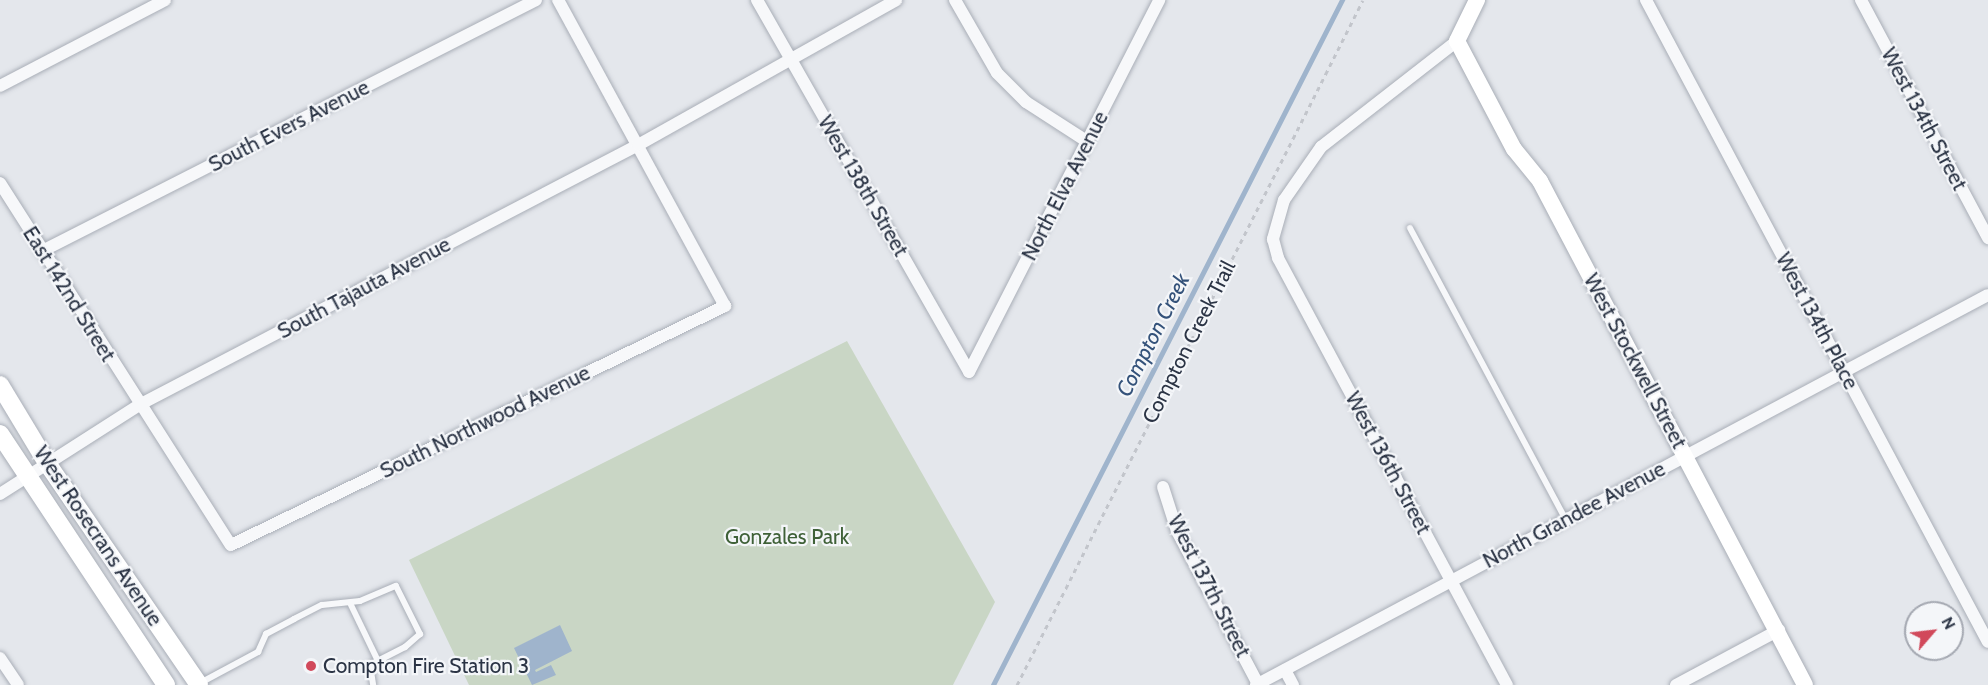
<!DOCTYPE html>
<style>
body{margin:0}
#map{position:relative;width:1988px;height:685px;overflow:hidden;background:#e4e7ec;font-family:Cabin,sans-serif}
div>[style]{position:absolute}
.green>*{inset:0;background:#c9d6c5}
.water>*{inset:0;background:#9fb4cc}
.stream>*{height:4.5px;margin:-2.25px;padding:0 2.25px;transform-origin:2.25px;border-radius:2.25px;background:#9fb4cc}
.path>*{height:3px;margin-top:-1.5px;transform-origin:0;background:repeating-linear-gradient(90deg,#c2c5cb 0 4.5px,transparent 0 9px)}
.roads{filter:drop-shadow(0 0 2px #a9aeb7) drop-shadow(0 0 2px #a9aeb7)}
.lane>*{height:6px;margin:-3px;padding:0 3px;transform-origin:3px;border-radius:3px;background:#f7f8fa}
.street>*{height:12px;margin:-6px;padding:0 6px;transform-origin:6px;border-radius:6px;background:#f7f8fa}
.secondary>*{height:16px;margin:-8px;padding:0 8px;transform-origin:8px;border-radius:8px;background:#fff}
.primary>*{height:18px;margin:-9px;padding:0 9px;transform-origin:9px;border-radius:9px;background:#fff}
.dots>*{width:16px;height:16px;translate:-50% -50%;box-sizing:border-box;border:3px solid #f4f6f9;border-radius:50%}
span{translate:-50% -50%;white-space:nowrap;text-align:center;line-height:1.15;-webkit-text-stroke:4.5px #f4f6f9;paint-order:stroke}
.street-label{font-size:21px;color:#2b3445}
.park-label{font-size:21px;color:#3f6138}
.poi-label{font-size:21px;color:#2b3445}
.left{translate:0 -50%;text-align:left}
.water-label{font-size:22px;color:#34527a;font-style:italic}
.north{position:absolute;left:1904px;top:601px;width:60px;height:60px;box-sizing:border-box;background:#f4f6f9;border:2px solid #a4a8b1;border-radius:50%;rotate:62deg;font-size:16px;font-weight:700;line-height:24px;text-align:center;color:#2b3445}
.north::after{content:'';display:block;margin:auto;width:21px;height:27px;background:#d1495b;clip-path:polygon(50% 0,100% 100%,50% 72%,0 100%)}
</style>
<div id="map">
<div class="green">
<div style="clip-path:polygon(847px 341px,995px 602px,953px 685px,469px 685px,409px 560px)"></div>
</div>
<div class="water">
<div style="clip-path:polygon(560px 625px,572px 651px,535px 670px,536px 672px,551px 665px,556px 675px,532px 685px,514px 648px)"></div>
</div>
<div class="stream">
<div style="left:993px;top:685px;width:769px;rotate:-63deg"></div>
</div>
<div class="path">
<div style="left:1017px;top:685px;width:767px;rotate:-63.2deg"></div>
</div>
<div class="roads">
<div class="lane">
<div style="left:1410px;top:228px;width:331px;rotate:61.9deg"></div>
<div style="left:350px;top:603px;width:64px;rotate:64.2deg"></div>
<div style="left:202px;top:682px;width:64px;rotate:-28.2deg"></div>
<div style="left:258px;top:652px;width:20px;rotate:-66deg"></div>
<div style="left:266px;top:634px;width:32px;rotate:-28deg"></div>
<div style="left:294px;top:619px;width:31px;rotate:-27deg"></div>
<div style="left:322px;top:605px;width:38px;rotate:-6deg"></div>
<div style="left:360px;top:601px;width:39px;rotate:-23deg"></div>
<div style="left:396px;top:586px;width:54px;rotate:63.4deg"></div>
<div style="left:420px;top:634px;width:20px;rotate:139deg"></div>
<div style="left:405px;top:647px;width:39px;rotate:153deg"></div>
<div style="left:370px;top:665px;width:20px;rotate:81deg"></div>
</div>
<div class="street">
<div style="left:757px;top:0;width:428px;rotate:60.3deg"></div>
<div style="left:955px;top:0;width:84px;rotate:60.1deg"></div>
<div style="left:997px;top:73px;width:41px;rotate:45deg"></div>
<div style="left:1026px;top:102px;width:74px;rotate:32.8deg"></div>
<div style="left:1646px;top:0;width:727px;rotate:61.96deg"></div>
<div style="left:1861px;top:0;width:270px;rotate:61.9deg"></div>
<div style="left:1457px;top:41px;width:172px;rotate:142.1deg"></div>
<div style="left:1321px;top:147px;width:65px;rotate:124.9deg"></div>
<div style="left:1284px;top:200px;width:41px;rotate:105.8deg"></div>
<div style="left:1273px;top:239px;width:20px;rotate:75deg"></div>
<div style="left:1278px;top:258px;width:485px;rotate:61.8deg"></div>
<div style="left:0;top:86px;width:186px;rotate:-27.5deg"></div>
<div style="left:0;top:183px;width:429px;rotate:57.5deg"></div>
<div style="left:231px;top:545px;width:549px;rotate:-25.82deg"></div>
<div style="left:725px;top:306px;width:349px;rotate:-118.6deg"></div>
<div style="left:42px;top:251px;width:554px;rotate:-26.93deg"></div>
<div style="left:969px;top:372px;width:418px;rotate:-62.9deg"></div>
<div style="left:1163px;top:487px;width:46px;rotate:72.3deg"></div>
<div style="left:1177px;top:531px;width:173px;rotate:62.1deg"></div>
<div style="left:0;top:494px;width:165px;rotate:-32.6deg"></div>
<div style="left:139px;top:405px;width:563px;rotate:-27.52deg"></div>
<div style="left:638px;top:145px;width:296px;rotate:-29.3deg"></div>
<div style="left:0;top:658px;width:32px;rotate:56deg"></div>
<div style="left:1285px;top:670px;width:17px;rotate:62deg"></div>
<div style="left:1256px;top:685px;width:829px;rotate:-28.05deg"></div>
<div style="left:1676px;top:685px;width:117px;rotate:-28.1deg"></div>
</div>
<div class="secondary">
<div style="left:1477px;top:0;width:46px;rotate:116deg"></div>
<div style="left:1457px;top:41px;width:122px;rotate:62.2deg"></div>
<div style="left:1514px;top:149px;width:41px;rotate:50.9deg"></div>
<div style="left:1540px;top:181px;width:569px;rotate:62.26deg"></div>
</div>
<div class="primary">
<div style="left:0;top:385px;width:91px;rotate:58.9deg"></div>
<div style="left:47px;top:463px;width:269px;rotate:55.6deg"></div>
<div style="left:0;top:434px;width:301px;rotate:56.5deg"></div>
</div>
</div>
<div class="dots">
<div style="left:311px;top:666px;background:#d1495b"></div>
</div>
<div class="street-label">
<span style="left:1924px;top:119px;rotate:62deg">West 134th Street</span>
<span style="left:289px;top:126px;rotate:-27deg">South Evers Avenue</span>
<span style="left:863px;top:186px;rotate:60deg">West 138th Street</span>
<span style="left:1065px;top:186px;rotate:-63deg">North Elva Avenue</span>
<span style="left:364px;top:288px;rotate:-28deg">South Tajauta Avenue</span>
<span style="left:69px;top:294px;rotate:58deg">East 142nd Street</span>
<span style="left:1817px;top:321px;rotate:62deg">West 134th Place</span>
<span style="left:1189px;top:342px;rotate:-63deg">Compton Creek Trail</span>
<span style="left:1635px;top:361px;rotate:62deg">West Stockwell Street</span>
<span style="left:485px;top:422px;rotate:-26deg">South Northwood Avenue</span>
<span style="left:1388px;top:463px;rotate:62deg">West 136th Street</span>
<span style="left:1574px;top:515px;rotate:-28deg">North Grandee Avenue</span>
<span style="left:98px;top:536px;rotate:56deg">West Rosecrans Avenue</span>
<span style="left:1209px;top:586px;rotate:63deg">West 137th Street</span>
</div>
<div class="park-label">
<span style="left:787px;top:537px">Gonzales Park</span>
</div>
<div class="poi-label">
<span class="left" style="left:323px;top:666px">Compton Fire Station 3</span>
</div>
<div class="water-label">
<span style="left:1153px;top:335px;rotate:-63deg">Compton Creek</span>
</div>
<div class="north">N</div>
</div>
